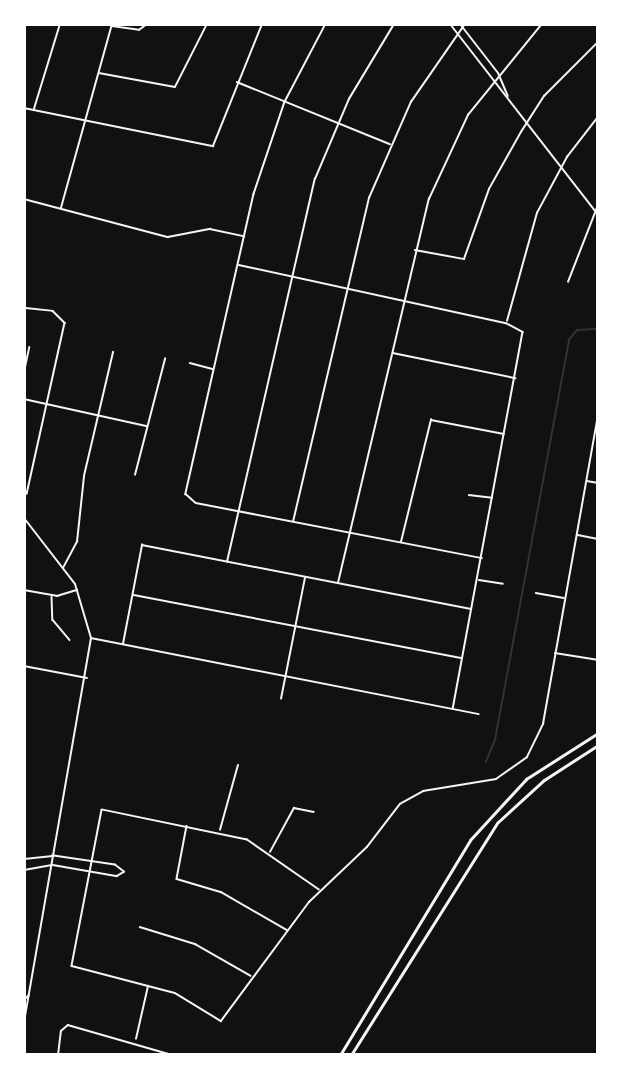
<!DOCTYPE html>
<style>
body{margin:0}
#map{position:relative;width:622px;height:1079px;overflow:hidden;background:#111;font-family:Quicksand,sans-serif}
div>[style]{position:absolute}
.stream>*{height:1.5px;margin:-0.75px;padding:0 0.75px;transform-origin:0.75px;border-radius:0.75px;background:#333}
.minor>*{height:1.5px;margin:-0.75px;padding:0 0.75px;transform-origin:0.75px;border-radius:0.75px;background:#f5f5f5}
.tertiary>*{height:2px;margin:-1px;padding:0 1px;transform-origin:1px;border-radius:1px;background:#f5f5f5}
.motorway>*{height:3px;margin:-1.5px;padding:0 1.5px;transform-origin:1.5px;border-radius:1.5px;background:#f5f5f5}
span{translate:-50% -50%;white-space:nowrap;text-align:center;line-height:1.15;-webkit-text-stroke:5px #fff;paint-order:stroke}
.frame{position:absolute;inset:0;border:26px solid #fff;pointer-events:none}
</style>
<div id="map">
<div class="stream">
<div style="left:486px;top:762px;width:24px;rotate:-68deg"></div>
<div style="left:495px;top:740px;width:407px;rotate:-79.5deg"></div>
<div style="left:569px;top:340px;width:13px;rotate:-51deg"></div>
<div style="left:577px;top:330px;width:21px;rotate:-3deg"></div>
</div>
<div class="minor">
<div style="left:326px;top:24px;width:88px;rotate:117.7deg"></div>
<div style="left:285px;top:102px;width:97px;rotate:108.6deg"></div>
<div style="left:254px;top:194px;width:308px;rotate:102.8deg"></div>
<div style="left:186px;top:494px;width:13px;rotate:42deg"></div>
<div style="left:196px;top:503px;width:291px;rotate:10.9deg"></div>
<div style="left:112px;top:26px;width:27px;rotate:8deg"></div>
<div style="left:139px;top:30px;width:10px;rotate:-37deg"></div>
<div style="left:99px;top:73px;width:77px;rotate:10.4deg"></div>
<div style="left:175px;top:87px;width:71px;rotate:-63.1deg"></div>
<div style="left:237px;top:82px;width:165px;rotate:22.1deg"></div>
<div style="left:24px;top:108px;width:193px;rotate:11.4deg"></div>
<div style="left:213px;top:146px;width:131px;rotate:-68.1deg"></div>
<div style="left:34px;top:109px;width:89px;rotate:-73deg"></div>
<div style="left:24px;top:199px;width:149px;rotate:14.8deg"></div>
<div style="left:168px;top:237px;width:43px;rotate:-10.8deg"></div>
<div style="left:210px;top:229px;width:35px;rotate:12deg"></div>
<div style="left:61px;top:208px;width:191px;rotate:-74.5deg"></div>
<div style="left:415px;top:250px;width:50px;rotate:10.4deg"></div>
<div style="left:464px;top:259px;width:74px;rotate:-70.3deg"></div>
<div style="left:489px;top:189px;width:65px;rotate:-60.7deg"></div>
<div style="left:521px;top:132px;width:43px;rotate:-57.4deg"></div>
<div style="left:544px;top:96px;width:76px;rotate:-45deg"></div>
<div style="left:239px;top:265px;width:273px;rotate:12.3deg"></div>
<div style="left:506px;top:323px;width:19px;rotate:28deg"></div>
<div style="left:523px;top:332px;width:383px;rotate:100.5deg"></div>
<div style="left:568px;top:282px;width:83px;rotate:-68.7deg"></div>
<div style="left:26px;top:308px;width:27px;rotate:6deg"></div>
<div style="left:53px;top:311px;width:17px;rotate:45deg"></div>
<div style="left:65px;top:323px;width:175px;rotate:102.5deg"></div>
<div style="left:507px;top:321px;width:112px;rotate:-74.5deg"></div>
<div style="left:537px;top:213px;width:64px;rotate:-61.8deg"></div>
<div style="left:567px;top:157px;width:51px;rotate:-52.2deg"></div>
<div style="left:393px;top:353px;width:125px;rotate:11.6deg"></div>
<div style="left:190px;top:363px;width:23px;rotate:15deg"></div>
<div style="left:24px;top:372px;width:25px;rotate:-78deg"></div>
<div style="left:24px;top:399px;width:126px;rotate:12.4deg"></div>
<div style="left:135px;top:475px;width:120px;rotate:-75.5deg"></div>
<div style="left:587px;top:481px;width:11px;rotate:10deg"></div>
<div style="left:469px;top:495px;width:23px;rotate:7deg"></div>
<div style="left:293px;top:522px;width:333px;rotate:-76.8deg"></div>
<div style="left:369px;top:198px;width:105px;rotate:-66.4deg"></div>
<div style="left:411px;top:102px;width:95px;rotate:-55.3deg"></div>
<div style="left:578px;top:535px;width:20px;rotate:11deg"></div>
<div style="left:401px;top:542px;width:126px;rotate:-76.2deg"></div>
<div style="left:431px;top:420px;width:74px;rotate:10.9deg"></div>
<div style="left:227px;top:562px;width:393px;rotate:-77.1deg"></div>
<div style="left:315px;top:179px;width:87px;rotate:-67deg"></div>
<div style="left:349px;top:99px;width:87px;rotate:-59deg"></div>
<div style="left:63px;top:568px;width:30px;rotate:-62deg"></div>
<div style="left:77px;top:542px;width:66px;rotate:-83.9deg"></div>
<div style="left:84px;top:476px;width:127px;rotate:-76.8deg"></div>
<div style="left:479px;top:580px;width:24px;rotate:9deg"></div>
<div style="left:338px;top:583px;width:395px;rotate:-76.7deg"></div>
<div style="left:429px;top:199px;width:93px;rotate:-65.1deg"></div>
<div style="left:468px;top:115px;width:117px;rotate:-50.9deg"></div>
<div style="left:24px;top:590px;width:34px;rotate:10deg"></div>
<div style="left:57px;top:596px;width:21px;rotate:-17deg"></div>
<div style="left:536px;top:593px;width:28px;rotate:10deg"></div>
<div style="left:134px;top:595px;width:334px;rotate:10.9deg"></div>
<div style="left:52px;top:597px;width:23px;rotate:88deg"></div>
<div style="left:53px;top:620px;width:26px;rotate:50deg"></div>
<div style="left:91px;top:638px;width:395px;rotate:11.1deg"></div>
<div style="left:123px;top:644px;width:101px;rotate:-79.1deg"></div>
<div style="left:142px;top:545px;width:335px;rotate:11deg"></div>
<div style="left:555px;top:653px;width:44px;rotate:9.2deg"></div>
<div style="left:24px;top:666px;width:64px;rotate:10.8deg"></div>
<div style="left:281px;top:699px;width:123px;rotate:-78.8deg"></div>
<div style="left:187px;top:826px;width:54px;rotate:100.7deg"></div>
<div style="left:177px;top:879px;width:46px;rotate:16.5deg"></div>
<div style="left:221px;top:892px;width:76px;rotate:29.9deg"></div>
<div style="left:220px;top:830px;width:67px;rotate:-74.5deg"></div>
<div style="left:270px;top:852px;width:50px;rotate:-61.4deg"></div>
<div style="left:294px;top:808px;width:20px;rotate:11deg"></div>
<div style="left:53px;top:865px;width:65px;rotate:9.8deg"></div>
<div style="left:117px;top:876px;width:8px;rotate:-30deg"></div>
<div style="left:124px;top:872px;width:11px;rotate:-142deg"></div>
<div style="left:115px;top:865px;width:63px;rotate:-171.7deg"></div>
<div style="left:319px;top:890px;width:88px;rotate:-145.2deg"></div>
<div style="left:247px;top:840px;width:148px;rotate:-168.3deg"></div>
<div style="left:102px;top:810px;width:159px;rotate:100.9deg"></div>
<div style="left:72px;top:966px;width:106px;rotate:14.7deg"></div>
<div style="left:175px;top:993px;width:54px;rotate:31.3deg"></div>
<div style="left:221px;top:1021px;width:148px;rotate:-53.5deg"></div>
<div style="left:309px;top:902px;width:80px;rotate:-43.5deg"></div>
<div style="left:367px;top:847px;width:54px;rotate:-52.5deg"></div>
<div style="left:400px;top:804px;width:26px;rotate:-29deg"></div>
<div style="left:423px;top:791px;width:74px;rotate:-9.3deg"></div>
<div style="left:496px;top:779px;width:38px;rotate:-35deg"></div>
<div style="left:527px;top:757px;width:37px;rotate:-64deg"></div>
<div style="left:543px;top:724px;width:313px;rotate:-79.9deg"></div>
<div style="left:140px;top:927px;width:58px;rotate:17.2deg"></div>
<div style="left:195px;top:944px;width:64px;rotate:29.7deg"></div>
<div style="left:136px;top:1039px;width:54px;rotate:-77.2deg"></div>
<div style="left:58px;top:1055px;width:24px;rotate:-83deg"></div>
<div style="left:61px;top:1031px;width:9px;rotate:-41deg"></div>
<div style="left:68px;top:1025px;width:108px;rotate:16.1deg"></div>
</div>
<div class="tertiary">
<div style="left:450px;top:24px;width:242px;rotate:52.2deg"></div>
<div style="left:460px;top:24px;width:62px;rotate:52.2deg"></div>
<div style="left:498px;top:73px;width:25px;rotate:67deg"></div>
<div style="left:24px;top:518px;width:83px;rotate:52.3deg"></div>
<div style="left:75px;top:584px;width:56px;rotate:73.5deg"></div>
<div style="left:91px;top:638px;width:390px;rotate:99.9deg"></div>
<div style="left:24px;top:859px;width:29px;rotate:-6deg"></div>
<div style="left:24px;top:870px;width:27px;rotate:-10deg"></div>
<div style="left:24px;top:1000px;width:7px;rotate:-45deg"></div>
</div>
<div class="motorway">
<div style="left:340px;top:1055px;width:251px;rotate:-58.8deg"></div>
<div style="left:470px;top:840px;width:83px;rotate:-47.4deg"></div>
<div style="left:526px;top:779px;width:85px;rotate:-32.6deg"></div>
<div style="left:351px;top:1055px;width:275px;rotate:-57.8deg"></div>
<div style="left:498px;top:822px;width:62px;rotate:-42.4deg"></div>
<div style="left:544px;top:780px;width:64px;rotate:-32.9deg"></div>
</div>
<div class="frame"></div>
</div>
